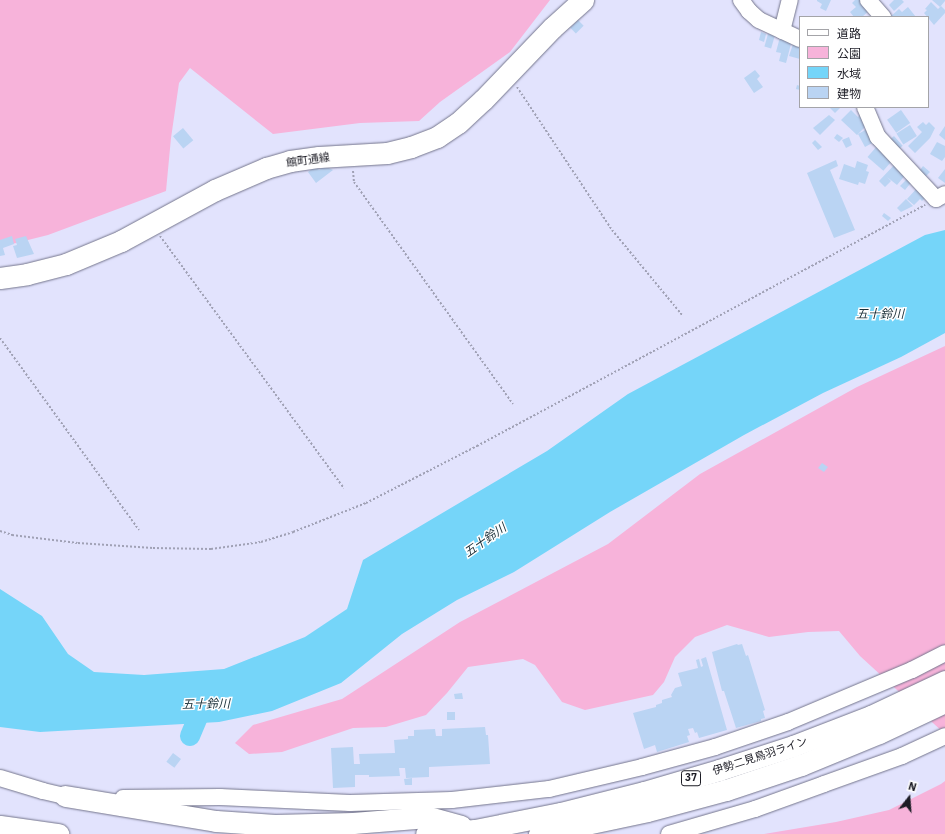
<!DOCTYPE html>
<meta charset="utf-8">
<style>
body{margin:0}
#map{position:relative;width:945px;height:834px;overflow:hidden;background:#e2e3fd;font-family:"IBM Plex Sans","Noto Sans JP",sans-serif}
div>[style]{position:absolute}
.green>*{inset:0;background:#f7b3da}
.water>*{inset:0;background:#75d5f9}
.river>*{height:20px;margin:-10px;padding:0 10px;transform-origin:10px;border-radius:10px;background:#75d5f9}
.building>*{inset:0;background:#bad4f3;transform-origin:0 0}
.path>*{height:2px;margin-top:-1px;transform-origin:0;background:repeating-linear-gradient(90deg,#a0a1b5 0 2px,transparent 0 4px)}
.roads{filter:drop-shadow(0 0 1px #74758c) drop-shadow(0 0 1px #74758c)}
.minor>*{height:16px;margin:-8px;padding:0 8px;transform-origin:8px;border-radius:8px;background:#fff}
.major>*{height:21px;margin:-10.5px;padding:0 10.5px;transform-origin:10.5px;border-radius:10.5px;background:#fff}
span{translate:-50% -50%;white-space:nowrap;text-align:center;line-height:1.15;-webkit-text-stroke:3px #fff;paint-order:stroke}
.shield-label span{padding:1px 3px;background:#fff;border:1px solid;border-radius:3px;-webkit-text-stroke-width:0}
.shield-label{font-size:10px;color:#1c1c25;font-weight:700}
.street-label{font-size:11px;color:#1c1c25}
.water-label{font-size:12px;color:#182e37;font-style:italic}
.legend{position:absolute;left:799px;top:16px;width:130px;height:92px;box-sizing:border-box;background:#fff;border:1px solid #a4a4a8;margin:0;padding:5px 7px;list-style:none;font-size:12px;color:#1c1c25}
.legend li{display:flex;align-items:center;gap:8px;height:20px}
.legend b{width:20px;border:1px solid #a4a4a8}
.north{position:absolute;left:889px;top:778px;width:40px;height:40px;-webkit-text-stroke:3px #fff;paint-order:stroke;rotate:17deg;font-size:11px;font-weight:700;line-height:16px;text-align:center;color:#1c1c25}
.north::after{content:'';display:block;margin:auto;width:14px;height:18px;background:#1c1c25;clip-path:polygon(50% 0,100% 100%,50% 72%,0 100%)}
</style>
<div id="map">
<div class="green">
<div style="clip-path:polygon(0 0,550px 0,510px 52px,440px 102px,419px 121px,360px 123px,273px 134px,190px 68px,179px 83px,171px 138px,166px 191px,48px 235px,0 247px)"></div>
<div style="clip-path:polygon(945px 346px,945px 734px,860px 656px,839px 631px,808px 632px,769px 637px,727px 625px,695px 637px,675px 657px,664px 682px,653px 695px,585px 710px,562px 702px,535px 665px,523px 659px,468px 667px,447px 693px,426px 715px,386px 727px,353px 728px,282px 752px,249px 754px,235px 743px,253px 725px,342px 699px,460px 622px,608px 544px,700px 474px,857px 387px)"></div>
<div style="clip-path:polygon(945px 781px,945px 834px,764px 834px,836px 822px,889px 810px,941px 784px)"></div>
</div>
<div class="water">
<div style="clip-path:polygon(945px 230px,945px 333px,901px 357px,823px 393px,744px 435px,610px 512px,514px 572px,457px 600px,402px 634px,341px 683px,272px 711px,219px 722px,40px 732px,0 727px,0 589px,42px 616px,68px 654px,94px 672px,144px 675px,224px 669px,305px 637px,347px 609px,363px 560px,547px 451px,628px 394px,925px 235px)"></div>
</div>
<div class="river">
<div style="left:190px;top:736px;width:34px;rotate:-67deg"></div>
</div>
<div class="building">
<div style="clip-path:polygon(817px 0,831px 0,826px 11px,820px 8px,822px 4px,817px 1px)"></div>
<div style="clip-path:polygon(855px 0,862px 0,871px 9px,862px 17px,854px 17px,850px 12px,856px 7px,852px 3px)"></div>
<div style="clip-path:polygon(894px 0,902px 0,904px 2px,894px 11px,889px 5px)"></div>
<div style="clip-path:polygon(932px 0,945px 0,945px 1px,940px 7px)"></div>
<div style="clip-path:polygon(931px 2px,938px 9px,941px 6px,945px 10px,945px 13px,934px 25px,924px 13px,927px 10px,925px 9px)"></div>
<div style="clip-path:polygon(908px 7px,916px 17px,890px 17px,899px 9px,902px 12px)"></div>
<div style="left:578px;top:20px;width:8px;height:11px;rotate:45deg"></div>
<div style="clip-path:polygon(761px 32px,766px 34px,764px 42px,759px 40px)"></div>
<div style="left:768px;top:34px;width:7px;height:13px;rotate:16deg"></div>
<div style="clip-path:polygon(780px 37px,792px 40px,786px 63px,779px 61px,781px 53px,776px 52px)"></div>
<div style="clip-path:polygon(794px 41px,800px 43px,800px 59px,789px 56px)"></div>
<div style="clip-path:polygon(755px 70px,760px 76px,757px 79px,763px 87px,754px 93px,744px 78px)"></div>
<div style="clip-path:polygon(797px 85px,800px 86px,800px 90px,796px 89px)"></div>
<div style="clip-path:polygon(829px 107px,841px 107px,835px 113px)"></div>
<div style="clip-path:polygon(851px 110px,858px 117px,860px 115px,867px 125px,857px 135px,841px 120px)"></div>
<div style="left:901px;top:110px;width:16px;height:17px;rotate:55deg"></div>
<div style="clip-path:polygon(829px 115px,835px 120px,820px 135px,813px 128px)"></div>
<div style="clip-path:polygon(923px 122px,926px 125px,929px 122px,935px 128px,930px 138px,915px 153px,908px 146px,922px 132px,917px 127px)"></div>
<div style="left:910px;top:125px;width:13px;height:16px;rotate:58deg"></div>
<div style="clip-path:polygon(945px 126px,945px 140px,939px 135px)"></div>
<div style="left:183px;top:128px;width:16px;height:13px;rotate:50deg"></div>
<div style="clip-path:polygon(869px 128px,874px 142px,865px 147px,858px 134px)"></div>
<div style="clip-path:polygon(837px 134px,843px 138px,839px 142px,834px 138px)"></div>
<div style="left:894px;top:136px;width:13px;height:8px;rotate:48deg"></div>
<div style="clip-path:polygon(849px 137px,852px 145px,846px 148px,842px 140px)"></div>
<div style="clip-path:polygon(815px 140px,822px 147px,818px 150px,812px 143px)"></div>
<div style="clip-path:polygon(937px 142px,945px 146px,945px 157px,942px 161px,930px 154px)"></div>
<div style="left:878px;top:145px;width:21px;height:16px;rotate:41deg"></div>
<div style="clip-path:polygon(836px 160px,838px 166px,830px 170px,855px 230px,834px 238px,807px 173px)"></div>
<div style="clip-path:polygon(857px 161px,868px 165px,866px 171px,869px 172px,865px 184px,859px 182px,858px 185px,839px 179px,844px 164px,855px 168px)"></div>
<div style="clip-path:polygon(896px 163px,907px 173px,897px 185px,887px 177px,891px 181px,885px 187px,879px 181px)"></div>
<div style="clip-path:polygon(316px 166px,319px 170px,324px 166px,333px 170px,316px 183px,308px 172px)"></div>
<div style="clip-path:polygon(923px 166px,930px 172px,924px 178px,918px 173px)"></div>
<div style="clip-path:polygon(945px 169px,945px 183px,938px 178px)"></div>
<div style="clip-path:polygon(910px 176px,914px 179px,905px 190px,900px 186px)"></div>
<div style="clip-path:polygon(919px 186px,928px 195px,922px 201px,920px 199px,914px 205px,907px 199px)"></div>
<div style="clip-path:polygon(906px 199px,913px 206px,901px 212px,897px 208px)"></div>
<div style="clip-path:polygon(884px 213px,891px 218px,888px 221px,882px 216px)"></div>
<div style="clip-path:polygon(12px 236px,14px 244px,3px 248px,5px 255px,0 256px,0 240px)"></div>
<div style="clip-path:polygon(26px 236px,34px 254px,17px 258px,13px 246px,17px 245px,15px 239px)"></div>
<div style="clip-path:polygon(822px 463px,828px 467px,824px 472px,818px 468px)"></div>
<div style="clip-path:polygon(737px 644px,738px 645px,742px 644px,746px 656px,748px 655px,765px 710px,763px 711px,765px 718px,761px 719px,761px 721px,736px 728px,724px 691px,722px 691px,712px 652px)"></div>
<div style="clip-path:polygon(706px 657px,727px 730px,699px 738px,697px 732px,695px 733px,693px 728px,688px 729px,690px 735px,687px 736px,689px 742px,657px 752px,655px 745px,644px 749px,633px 713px,656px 707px,656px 705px,662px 703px,662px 700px,672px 697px,671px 695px,675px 688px,682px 686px,678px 673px,698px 668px,696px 660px,699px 659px,701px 667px,703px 666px,701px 659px)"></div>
<div style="clip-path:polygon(462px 693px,463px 699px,455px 699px,454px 694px)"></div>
<div style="left:447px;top:712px;width:8px;height:8px"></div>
<div style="clip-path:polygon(485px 727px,486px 735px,488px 735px,490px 764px,429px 767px,429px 777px,406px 778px,405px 768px,399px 768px,400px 776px,369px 777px,369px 775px,355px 775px,355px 787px,333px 788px,331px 748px,353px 747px,354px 764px,360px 764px,359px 754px,395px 753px,394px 740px,408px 739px,408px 736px,414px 736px,414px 730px,435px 729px,436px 736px,442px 736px,442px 729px)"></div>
<div style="left:173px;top:753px;width:10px;height:11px;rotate:37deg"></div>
<div style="clip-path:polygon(412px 778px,412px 785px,405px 785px,404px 779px)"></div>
</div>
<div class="path">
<div style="left:517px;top:87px;width:172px;rotate:56.4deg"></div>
<div style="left:612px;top:230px;width:110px;rotate:50.5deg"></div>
<div style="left:353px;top:171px;width:11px;rotate:85deg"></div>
<div style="left:354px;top:182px;width:273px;rotate:54.4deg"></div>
<div style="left:160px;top:236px;width:312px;rotate:53.9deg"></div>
<div style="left:0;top:338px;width:237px;rotate:54.1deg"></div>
<div style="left:0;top:531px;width:13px;rotate:18deg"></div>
<div style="left:12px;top:535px;width:66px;rotate:6.9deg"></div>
<div style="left:78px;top:543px;width:75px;rotate:3.8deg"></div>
<div style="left:153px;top:548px;width:58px;rotate:1deg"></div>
<div style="left:211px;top:549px;width:50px;rotate:-8deg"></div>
<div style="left:261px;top:542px;width:34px;rotate:-17deg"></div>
<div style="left:293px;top:532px;width:79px;rotate:-21.7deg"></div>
<div style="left:366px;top:503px;width:125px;rotate:-27.2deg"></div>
<div style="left:477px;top:446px;width:509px;rotate:-28.28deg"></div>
</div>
<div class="roads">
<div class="minor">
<div style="left:741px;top:0;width:14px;rotate:54deg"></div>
<div style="left:749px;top:11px;width:13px;rotate:42deg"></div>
<div style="left:759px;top:20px;width:45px;rotate:24.9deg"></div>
<div style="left:868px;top:0;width:23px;rotate:49deg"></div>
<div style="left:782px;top:31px;width:32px;rotate:-76deg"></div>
<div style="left:865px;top:107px;width:33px;rotate:67deg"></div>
<div style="left:878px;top:137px;width:85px;rotate:46.9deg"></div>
<div style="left:936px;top:199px;width:10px;rotate:-29deg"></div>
<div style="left:0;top:778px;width:45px;rotate:16.8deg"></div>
<div style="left:43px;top:791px;width:23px;rotate:13deg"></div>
<div style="left:65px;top:796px;width:11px"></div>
<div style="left:123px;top:798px;width:97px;rotate:-0.6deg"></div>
<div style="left:220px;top:797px;width:130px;rotate:2.6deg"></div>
<div style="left:350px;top:803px;width:102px;rotate:-1.7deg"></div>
<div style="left:452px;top:800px;width:98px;rotate:-6.5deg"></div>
<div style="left:549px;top:789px;width:96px;rotate:-13.3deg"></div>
<div style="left:642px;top:767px;width:76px;rotate:-15.3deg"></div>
<div style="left:715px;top:747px;width:77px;rotate:-18.9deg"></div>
<div style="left:788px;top:722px;width:134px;rotate:-22.8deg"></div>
<div style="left:912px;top:670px;width:37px;rotate:-27deg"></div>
<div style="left:669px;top:834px;width:90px;rotate:-16.2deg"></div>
<div style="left:755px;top:809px;width:73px;rotate:-19.9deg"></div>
<div style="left:824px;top:784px;width:83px;rotate:-19.7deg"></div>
<div style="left:902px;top:756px;width:47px;rotate:-24.9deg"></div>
</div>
<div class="major">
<div style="left:0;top:278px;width:27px;rotate:-8deg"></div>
<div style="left:27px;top:274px;width:40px;rotate:-14.4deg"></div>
<div style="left:66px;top:264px;width:60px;rotate:-22.7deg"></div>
<div style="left:121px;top:241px;width:107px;rotate:-28.5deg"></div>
<div style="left:215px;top:190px;width:56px;rotate:-23.3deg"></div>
<div style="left:266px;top:168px;width:25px;rotate:-16deg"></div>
<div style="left:290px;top:161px;width:29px;rotate:-8deg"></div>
<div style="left:319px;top:157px;width:68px;rotate:-3.4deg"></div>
<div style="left:387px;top:153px;width:25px;rotate:-14deg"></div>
<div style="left:411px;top:147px;width:28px;rotate:-21deg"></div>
<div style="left:437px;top:137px;width:25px;rotate:-34deg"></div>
<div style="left:458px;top:123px;width:34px;rotate:-43deg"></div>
<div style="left:483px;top:100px;width:100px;rotate:-46.2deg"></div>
<div style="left:552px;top:28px;width:42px;rotate:-42.1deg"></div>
<div style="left:65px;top:796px;width:153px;rotate:9.4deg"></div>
<div style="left:216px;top:821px;width:59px;rotate:3.9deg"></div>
<div style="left:275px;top:825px;width:78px;rotate:-1.5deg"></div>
<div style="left:353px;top:823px;width:75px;rotate:-4.6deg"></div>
<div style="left:428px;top:817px;width:34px;rotate:15deg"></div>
<div style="left:0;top:826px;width:59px;rotate:7.9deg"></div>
<div style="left:426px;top:834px;width:49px;rotate:-4.7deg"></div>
<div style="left:475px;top:830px;width:88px;rotate:-11.2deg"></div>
<div style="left:561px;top:813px;width:86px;rotate:-14.2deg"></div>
<div style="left:644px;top:792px;width:78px;rotate:-16.3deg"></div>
<div style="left:719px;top:770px;width:78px;rotate:-18deg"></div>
<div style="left:793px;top:746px;width:84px;rotate:-21deg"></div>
<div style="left:871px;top:716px;width:82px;rotate:-25.3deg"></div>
<div style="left:539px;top:834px;width:110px;rotate:-12deg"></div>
<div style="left:647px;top:811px;width:82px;rotate:-14.9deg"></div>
<div style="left:726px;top:790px;width:79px;rotate:-18.4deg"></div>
<div style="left:801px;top:765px;width:84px;rotate:-22.3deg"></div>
<div style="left:879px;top:733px;width:73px;rotate:-25.2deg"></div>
</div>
</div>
<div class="shield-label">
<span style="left:691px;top:778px">37</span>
</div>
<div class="street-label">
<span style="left:308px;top:160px;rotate:-8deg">館町通線</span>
<span style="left:760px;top:756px;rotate:-18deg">伊勢二見鳥羽ライン</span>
</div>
<div class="water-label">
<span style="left:880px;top:314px">五十鈴川</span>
<span style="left:485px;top:540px;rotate:-35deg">五十鈴川</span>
<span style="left:206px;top:704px;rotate:-1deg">五十鈴川</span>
</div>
<ul class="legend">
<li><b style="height:5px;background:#fff"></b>道路</li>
<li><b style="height:11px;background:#f7b3da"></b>公園</li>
<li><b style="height:11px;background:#75d5f9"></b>水域</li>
<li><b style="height:11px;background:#bad4f3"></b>建物</li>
</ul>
<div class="north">N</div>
</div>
